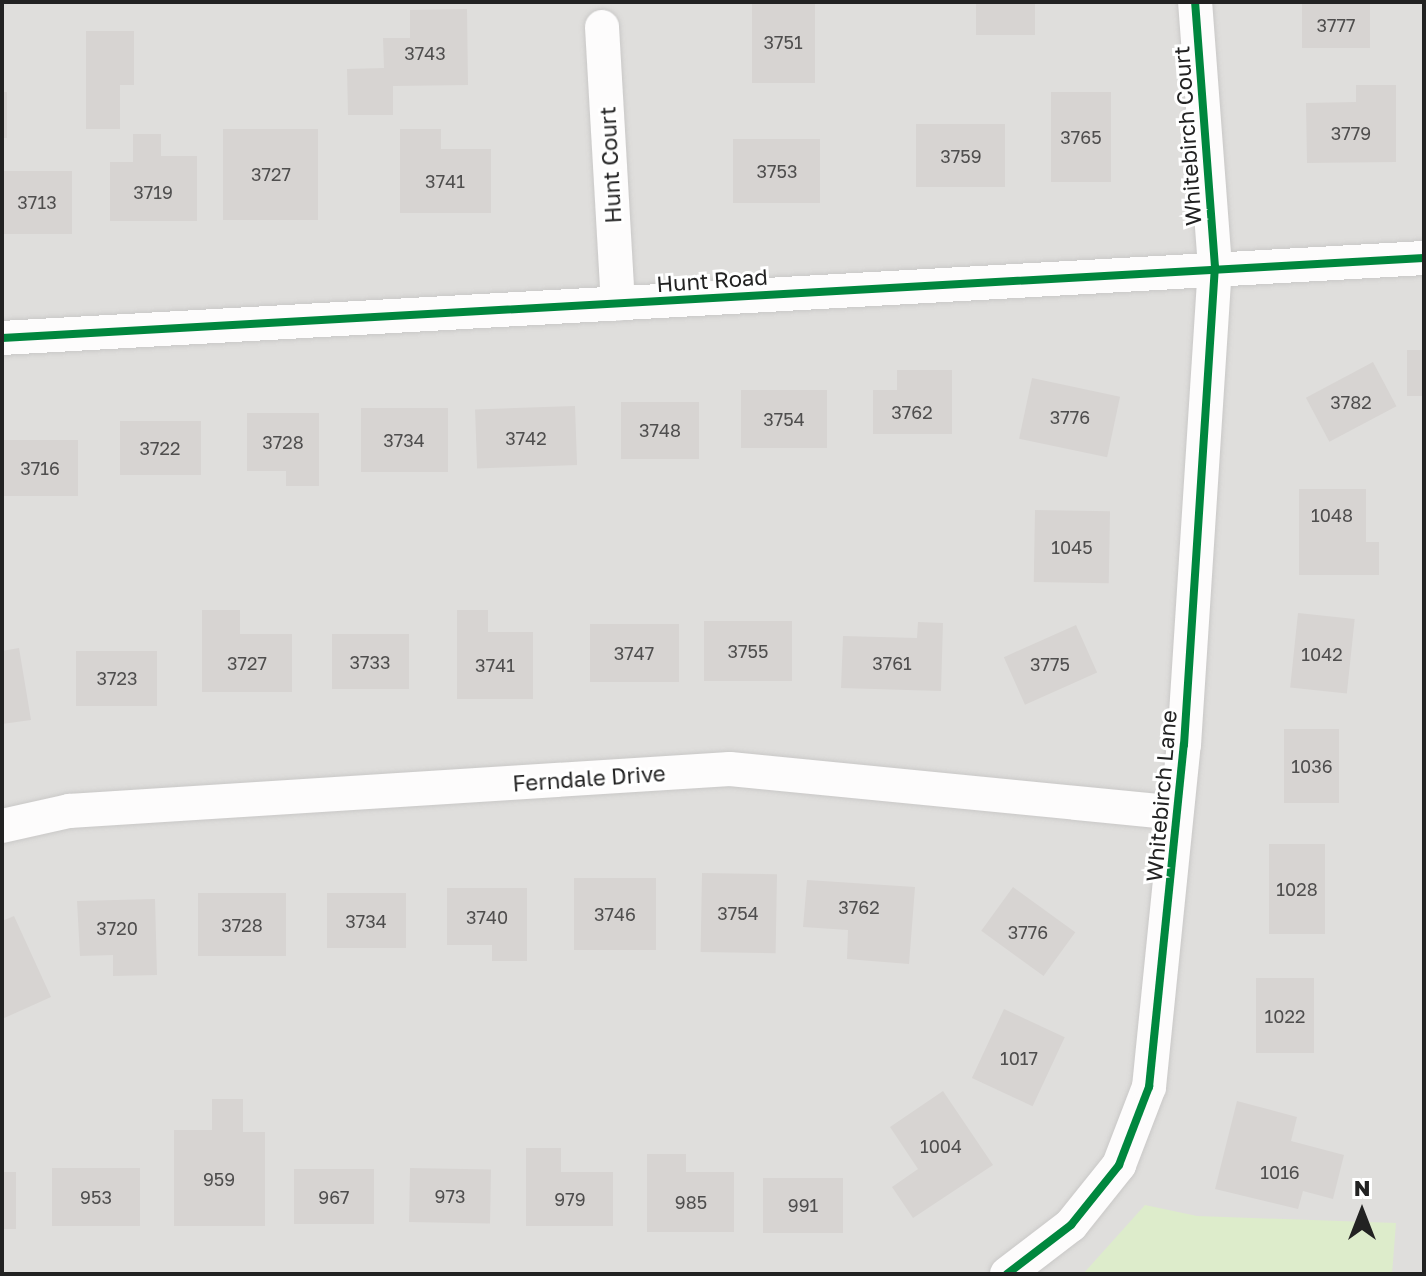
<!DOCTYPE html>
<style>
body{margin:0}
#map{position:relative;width:1426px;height:1276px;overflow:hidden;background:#f0eeeb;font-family:"Golos Text",sans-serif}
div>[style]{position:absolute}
.residential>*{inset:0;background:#dfdedc;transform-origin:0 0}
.grass>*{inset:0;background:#ddeccb}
.building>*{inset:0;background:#d7d4d2;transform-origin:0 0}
.roads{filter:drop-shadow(0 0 2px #c9c8c7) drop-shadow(0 0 2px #c9c8c7)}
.minor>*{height:34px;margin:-17px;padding:0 17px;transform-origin:17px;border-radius:17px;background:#fdfcfc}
.cycleway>*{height:8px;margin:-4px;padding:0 4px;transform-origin:4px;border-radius:4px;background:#00873e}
span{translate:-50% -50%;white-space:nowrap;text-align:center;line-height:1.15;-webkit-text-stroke:6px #fff;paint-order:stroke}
.number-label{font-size:18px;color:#4f4e4e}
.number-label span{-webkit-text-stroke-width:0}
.street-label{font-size:22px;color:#222}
.frame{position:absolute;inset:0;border:4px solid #222;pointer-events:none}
.north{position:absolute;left:1322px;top:1172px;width:80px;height:80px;-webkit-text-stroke:6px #fff;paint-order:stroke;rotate:0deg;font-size:22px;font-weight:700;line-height:32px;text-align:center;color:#222}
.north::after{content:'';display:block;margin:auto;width:28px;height:36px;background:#222;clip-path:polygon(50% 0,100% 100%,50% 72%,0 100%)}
</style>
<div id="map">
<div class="residential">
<div style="left:2px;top:2px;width:1422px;height:1272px"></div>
</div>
<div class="grass">
<div style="clip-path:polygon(1145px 1205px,1197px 1216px,1396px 1223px,1392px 1274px,1083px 1274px)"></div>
</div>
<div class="building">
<div style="left:752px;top:2px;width:63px;height:81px"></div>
<div style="left:976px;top:2px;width:59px;height:33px"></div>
<div style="left:1302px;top:2px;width:68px;height:46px"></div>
<div style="clip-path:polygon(467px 9px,468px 85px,393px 86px,393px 115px,348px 115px,347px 69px,384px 68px,383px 38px,410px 38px,410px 10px)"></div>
<div style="clip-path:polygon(86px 31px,134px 31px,134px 85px,120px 85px,120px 129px,86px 129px)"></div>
<div style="clip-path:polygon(1356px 85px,1396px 85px,1396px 162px,1307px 163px,1306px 103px,1356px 102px)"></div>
<div style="left:2px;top:92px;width:5px;height:46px"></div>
<div style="left:1051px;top:92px;width:60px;height:90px"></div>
<div style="left:916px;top:124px;width:89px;height:63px"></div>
<div style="left:223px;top:129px;width:95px;height:91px"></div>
<div style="clip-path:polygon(400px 129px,441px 129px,441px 149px,491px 149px,491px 213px,400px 213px)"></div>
<div style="clip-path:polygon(133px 134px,161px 134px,161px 156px,197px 156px,197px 221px,110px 221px,110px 162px,133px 162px)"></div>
<div style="left:733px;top:139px;width:87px;height:64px"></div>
<div style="left:2px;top:171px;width:70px;height:63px"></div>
<div style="left:1407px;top:350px;width:17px;height:46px"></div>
<div style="left:1373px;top:362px;width:50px;height:76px;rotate:62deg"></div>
<div style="clip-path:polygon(897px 370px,952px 370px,952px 434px,873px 434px,873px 390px,897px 390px)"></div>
<div style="left:1032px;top:378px;width:90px;height:62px;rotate:12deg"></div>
<div style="left:741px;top:390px;width:86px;height:58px"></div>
<div style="left:621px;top:402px;width:78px;height:57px"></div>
<div style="left:575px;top:406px;width:59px;height:100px;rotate:88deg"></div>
<div style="left:361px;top:408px;width:87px;height:64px"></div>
<div style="clip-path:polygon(247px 413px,319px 413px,319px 486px,286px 486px,286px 471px,247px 471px)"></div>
<div style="left:120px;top:421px;width:81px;height:54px"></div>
<div style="left:2px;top:440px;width:76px;height:56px"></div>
<div style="clip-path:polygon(1299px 489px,1366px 489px,1366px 542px,1379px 542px,1379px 575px,1299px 575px)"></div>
<div style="left:1035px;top:510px;width:75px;height:72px;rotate:1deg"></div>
<div style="clip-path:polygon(202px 610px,240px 610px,240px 634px,292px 634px,292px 692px,202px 692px)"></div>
<div style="clip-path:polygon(457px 610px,488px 610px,488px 632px,533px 632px,533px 699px,457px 699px)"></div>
<div style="left:1298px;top:613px;width:57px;height:75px;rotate:6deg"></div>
<div style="left:704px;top:621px;width:88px;height:60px"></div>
<div style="clip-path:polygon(918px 622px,943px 623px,941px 691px,841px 688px,843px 636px,917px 638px)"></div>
<div style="left:590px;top:624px;width:89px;height:58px"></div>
<div style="left:1076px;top:625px;width:52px;height:79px;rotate:66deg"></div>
<div style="left:332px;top:634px;width:77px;height:55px"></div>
<div style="clip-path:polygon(19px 648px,31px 720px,2px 724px,2px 651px)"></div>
<div style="left:76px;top:651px;width:81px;height:55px"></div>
<div style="left:1284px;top:729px;width:55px;height:74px"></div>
<div style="left:1269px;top:844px;width:56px;height:90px"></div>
<div style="left:702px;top:873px;width:75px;height:79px;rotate:1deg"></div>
<div style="left:574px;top:878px;width:82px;height:72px"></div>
<div style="clip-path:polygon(807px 880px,915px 887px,909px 964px,847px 959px,848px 930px,803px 927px)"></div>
<div style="left:1013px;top:887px;width:77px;height:54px;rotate:36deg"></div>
<div style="clip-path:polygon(447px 888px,527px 888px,527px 961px,492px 961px,492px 945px,447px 945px)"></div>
<div style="left:198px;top:893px;width:88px;height:63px"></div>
<div style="left:327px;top:893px;width:79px;height:55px"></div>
<div style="clip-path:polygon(155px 899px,157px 975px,113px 976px,113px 955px,80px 956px,77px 901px)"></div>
<div style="clip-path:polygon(14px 916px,51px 997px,2px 1019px,2px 921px)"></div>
<div style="left:1256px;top:978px;width:58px;height:75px"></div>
<div style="left:1004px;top:1009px;width:67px;height:76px;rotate:25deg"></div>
<div style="clip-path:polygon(943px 1091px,993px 1165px,913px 1218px,892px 1187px,918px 1169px,890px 1127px)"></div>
<div style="clip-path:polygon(212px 1099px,243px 1099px,243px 1132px,265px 1132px,265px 1226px,174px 1226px,174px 1130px,212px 1130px)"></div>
<div style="clip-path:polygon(1237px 1101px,1297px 1117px,1291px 1141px,1344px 1155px,1333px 1199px,1303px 1191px,1298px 1209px,1215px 1189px)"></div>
<div style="clip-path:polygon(526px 1148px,561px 1148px,561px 1172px,613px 1172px,613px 1226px,526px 1226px)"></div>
<div style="clip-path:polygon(647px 1154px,686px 1154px,686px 1172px,734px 1172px,734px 1232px,647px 1232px)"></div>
<div style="left:52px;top:1168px;width:88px;height:58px"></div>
<div style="left:410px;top:1168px;width:81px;height:54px;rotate:1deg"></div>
<div style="left:294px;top:1169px;width:80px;height:55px"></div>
<div style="left:2px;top:1172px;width:14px;height:57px"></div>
<div style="left:763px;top:1178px;width:80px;height:55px"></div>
</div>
<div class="roads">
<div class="minor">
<div style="left:602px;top:27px;width:277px;rotate:86.7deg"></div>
<div style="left:2px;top:338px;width:1424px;rotate:-3.22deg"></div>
<div style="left:2px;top:826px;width:69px;rotate:-12.6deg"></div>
<div style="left:69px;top:811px;width:662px;rotate:-3.64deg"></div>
<div style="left:730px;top:769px;width:448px;rotate:5.6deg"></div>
<div style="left:1007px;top:1274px;width:81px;rotate:-37.4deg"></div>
<div style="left:1071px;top:1225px;width:77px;rotate:-51.3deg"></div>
<div style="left:1119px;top:1165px;width:84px;rotate:-69deg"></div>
<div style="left:1149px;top:1087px;width:344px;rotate:-84.2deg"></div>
<div style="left:1184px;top:745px;width:479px;rotate:-86.3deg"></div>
<div style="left:1215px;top:267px;width:266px;rotate:-94.3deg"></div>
</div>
</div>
<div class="cycleway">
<div style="left:2px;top:338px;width:1424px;rotate:-3.22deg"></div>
<div style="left:1007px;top:1274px;width:81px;rotate:-37.4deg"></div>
<div style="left:1071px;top:1225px;width:77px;rotate:-51.3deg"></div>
<div style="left:1119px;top:1165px;width:84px;rotate:-69deg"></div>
<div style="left:1149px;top:1087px;width:344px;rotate:-84.2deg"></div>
<div style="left:1184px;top:745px;width:479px;rotate:-86.3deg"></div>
<div style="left:1215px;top:267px;width:266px;rotate:-94.3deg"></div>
</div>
<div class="number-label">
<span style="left:1336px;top:25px">3777</span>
<span style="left:783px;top:42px">3751</span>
<span style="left:425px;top:53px">3743</span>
<span style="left:1351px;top:133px">3779</span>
<span style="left:1081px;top:137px">3765</span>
<span style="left:961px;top:156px">3759</span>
<span style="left:777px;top:171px">3753</span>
<span style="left:271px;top:174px">3727</span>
<span style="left:445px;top:181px">3741</span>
<span style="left:153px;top:192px">3719</span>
<span style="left:37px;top:202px">3713</span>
<span style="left:1351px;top:402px">3782</span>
<span style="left:912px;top:412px">3762</span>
<span style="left:1070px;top:417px">3776</span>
<span style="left:784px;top:419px">3754</span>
<span style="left:660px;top:430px">3748</span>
<span style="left:526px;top:438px">3742</span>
<span style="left:404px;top:440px">3734</span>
<span style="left:283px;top:442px">3728</span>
<span style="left:160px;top:448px">3722</span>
<span style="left:40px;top:468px">3716</span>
<span style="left:1332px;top:515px">1048</span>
<span style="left:1072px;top:547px">1045</span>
<span style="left:748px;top:651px">3755</span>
<span style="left:634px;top:653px">3747</span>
<span style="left:1322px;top:654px">1042</span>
<span style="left:370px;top:662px">3733</span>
<span style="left:247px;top:663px">3727</span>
<span style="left:892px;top:663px">3761</span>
<span style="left:1050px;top:664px">3775</span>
<span style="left:495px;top:665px">3741</span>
<span style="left:117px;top:678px">3723</span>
<span style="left:1312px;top:766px">1036</span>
<span style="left:1297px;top:889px">1028</span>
<span style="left:859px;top:907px">3762</span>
<span style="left:738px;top:913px">3754</span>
<span style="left:615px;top:914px">3746</span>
<span style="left:487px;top:917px">3740</span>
<span style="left:366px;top:921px">3734</span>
<span style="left:242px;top:925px">3728</span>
<span style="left:117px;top:928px">3720</span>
<span style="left:1028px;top:932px">3776</span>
<span style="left:1285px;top:1016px">1022</span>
<span style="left:1019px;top:1058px">1017</span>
<span style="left:941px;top:1146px">1004</span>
<span style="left:1280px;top:1172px">1016</span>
<span style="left:219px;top:1179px">959</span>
<span style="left:450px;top:1196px">973</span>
<span style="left:96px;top:1197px">953</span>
<span style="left:334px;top:1197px">967</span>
<span style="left:570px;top:1199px">979</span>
<span style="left:691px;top:1202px">985</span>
<span style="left:803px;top:1205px">991</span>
</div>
<div class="street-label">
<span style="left:1187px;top:136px;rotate:-94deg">Whitebirch Court</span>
<span style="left:610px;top:165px;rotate:-93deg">Hunt Court</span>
<span style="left:712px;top:280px;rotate:-4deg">Hunt Road</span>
<span style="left:589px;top:778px;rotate:-4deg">Ferndale Drive</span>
<span style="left:1161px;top:796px;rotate:-85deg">Whitebirch Lane</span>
</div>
<div class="frame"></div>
<div class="north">N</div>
</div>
